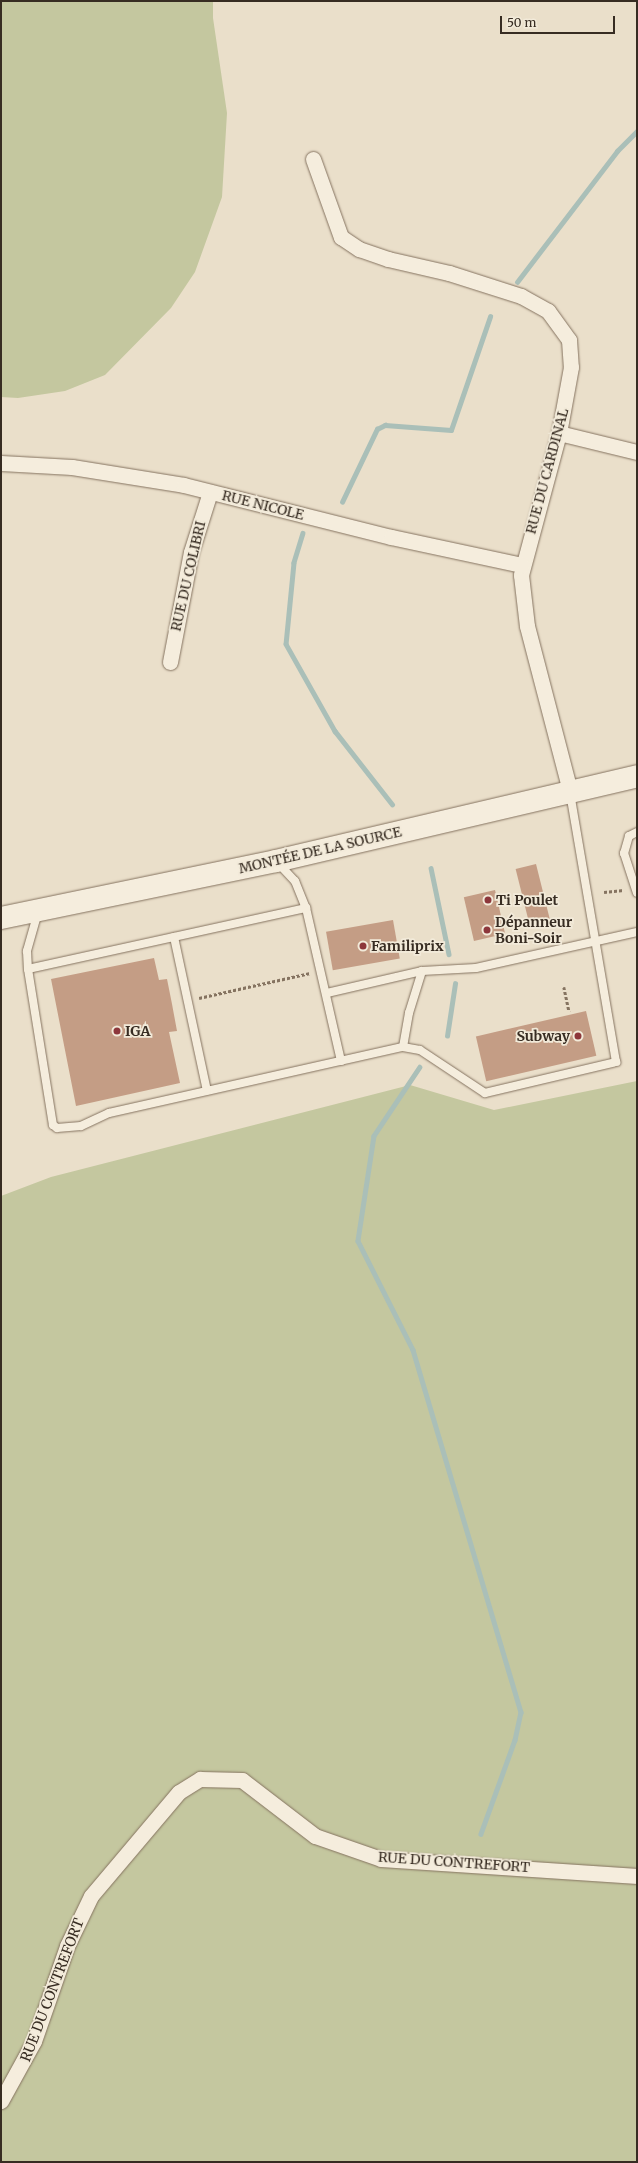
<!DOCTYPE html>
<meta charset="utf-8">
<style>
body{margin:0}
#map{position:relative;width:638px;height:2163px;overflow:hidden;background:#eadfca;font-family:Merriweather,serif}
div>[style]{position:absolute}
.green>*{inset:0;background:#c4c79f}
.stream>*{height:4.5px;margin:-2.25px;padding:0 2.25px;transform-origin:2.25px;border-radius:2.25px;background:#aabfb8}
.building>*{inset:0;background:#c49d85;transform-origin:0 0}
.path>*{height:2.5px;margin-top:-1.25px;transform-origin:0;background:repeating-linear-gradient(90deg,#857360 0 3px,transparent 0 5px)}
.roads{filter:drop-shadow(0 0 1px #857360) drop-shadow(0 0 1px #857360)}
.service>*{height:8px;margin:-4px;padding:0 4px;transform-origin:4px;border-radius:4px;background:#f5eddd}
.minor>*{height:15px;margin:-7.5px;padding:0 7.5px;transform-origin:7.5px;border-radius:7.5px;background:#f5eddd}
.secondary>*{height:22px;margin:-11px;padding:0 11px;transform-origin:11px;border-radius:11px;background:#f5eddd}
.dots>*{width:11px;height:11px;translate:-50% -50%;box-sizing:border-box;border:2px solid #f2ead9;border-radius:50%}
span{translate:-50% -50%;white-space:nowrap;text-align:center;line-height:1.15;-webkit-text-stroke:3.5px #f2ead9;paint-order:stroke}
.street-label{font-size:14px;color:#372c22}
.poi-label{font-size:14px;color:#372c22;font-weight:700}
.left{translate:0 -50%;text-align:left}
.right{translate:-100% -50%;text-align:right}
.frame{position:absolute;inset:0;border:2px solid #372c22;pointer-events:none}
.scale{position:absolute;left:500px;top:16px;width:115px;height:18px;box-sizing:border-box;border:2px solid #372c22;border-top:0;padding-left:5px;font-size:12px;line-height:14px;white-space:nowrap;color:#372c22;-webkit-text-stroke:3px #f2ead9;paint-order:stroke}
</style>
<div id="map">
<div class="green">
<div style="clip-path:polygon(1px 1px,213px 1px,213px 18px,227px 113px,222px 197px,195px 272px,171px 308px,105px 375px,65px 391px,18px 398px,1px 397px)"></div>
<div style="clip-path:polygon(637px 1081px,637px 2162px,1px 2162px,1px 1196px,51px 1177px,410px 1085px,494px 1110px)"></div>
</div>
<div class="stream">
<div style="left:517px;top:282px;width:165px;rotate:-52.6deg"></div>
<div style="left:617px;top:151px;width:28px;rotate:-45deg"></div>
<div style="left:342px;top:502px;width:81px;rotate:-64.4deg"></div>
<div style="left:377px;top:429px;width:9px;rotate:-27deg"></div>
<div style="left:385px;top:425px;width:66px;rotate:4.3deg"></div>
<div style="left:451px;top:430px;width:120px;rotate:-71deg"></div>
<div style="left:303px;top:533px;width:31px;rotate:107deg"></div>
<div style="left:294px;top:563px;width:81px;rotate:95.6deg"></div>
<div style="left:286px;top:644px;width:100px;rotate:60.6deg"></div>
<div style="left:335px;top:731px;width:93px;rotate:52deg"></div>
<div style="left:431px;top:868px;width:88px;rotate:78.2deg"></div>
<div style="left:447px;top:1036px;width:53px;rotate:-81.3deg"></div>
<div style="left:420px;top:1067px;width:83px;rotate:123.7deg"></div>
<div style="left:374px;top:1136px;width:106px;rotate:98.7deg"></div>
<div style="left:358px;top:1241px;width:122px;rotate:63.2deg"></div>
<div style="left:413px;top:1350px;width:378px;rotate:73.4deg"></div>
<div style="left:521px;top:1712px;width:29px;rotate:102deg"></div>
<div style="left:515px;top:1740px;width:100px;rotate:109.9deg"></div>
</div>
<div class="building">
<div style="left:536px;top:864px;width:58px;height:21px;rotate:76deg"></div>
<div style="left:495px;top:890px;width:45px;height:32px;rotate:77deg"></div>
<div style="left:393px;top:920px;width:39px;height:68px;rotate:80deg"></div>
<div style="clip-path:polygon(154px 958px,159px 980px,167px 979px,172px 1004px,177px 1031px,169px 1032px,180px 1083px,76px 1106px,51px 979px)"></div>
<div style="left:586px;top:1011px;width:46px;height:113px;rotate:77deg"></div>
</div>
<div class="path">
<div style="left:604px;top:892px;width:20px;rotate:-6deg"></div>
<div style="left:564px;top:987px;width:25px;rotate:78deg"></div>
<div style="left:199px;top:998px;width:114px;rotate:-12.7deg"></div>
</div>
<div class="roads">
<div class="service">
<div style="left:637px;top:832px;width:9px;rotate:153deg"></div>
<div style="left:629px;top:836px;width:18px;rotate:106deg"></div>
<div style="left:624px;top:853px;width:42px;rotate:72deg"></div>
<div style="left:278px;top:863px;width:25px;rotate:47deg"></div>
<div style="left:295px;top:881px;width:29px;rotate:68deg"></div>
<div style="left:306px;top:908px;width:157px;rotate:77.1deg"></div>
<div style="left:38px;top:912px;width:41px;rotate:105.8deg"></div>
<div style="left:27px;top:951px;width:18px;rotate:87deg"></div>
<div style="left:28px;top:969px;width:158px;rotate:80.9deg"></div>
<div style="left:53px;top:1125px;width:5px;rotate:37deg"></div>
<div style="left:57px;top:1128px;width:24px;rotate:-5deg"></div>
<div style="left:81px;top:1126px;width:31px;rotate:-25deg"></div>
<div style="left:109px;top:1113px;width:301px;rotate:-12.7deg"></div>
<div style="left:403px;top:1047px;width:17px;rotate:10deg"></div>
<div style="left:420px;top:1050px;width:78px;rotate:33.5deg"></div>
<div style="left:485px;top:1093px;width:135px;rotate:-13.3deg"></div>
<div style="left:616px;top:1062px;width:273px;rotate:-99.7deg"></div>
<div style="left:174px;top:937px;width:157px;rotate:77.9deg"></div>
<div style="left:28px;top:969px;width:285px;rotate:-12.4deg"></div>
<div style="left:327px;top:993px;width:98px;rotate:-13deg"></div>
<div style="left:422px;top:971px;width:54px;rotate:-3.2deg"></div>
<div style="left:476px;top:968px;width:165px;rotate:-12.6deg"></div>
<div style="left:403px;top:1047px;width:35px;rotate:-80deg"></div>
<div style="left:409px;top:1013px;width:44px;rotate:-72.8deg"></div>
</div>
<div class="minor">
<div style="left:313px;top:159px;width:83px;rotate:70.3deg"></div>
<div style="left:341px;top:237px;width:22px;rotate:34deg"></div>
<div style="left:359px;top:249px;width:31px;rotate:19deg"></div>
<div style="left:388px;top:259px;width:63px;rotate:12.9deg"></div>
<div style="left:449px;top:273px;width:76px;rotate:17.7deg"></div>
<div style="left:521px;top:296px;width:31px;rotate:29deg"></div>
<div style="left:548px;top:311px;width:36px;rotate:54deg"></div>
<div style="left:569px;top:340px;width:27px;rotate:86deg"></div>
<div style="left:571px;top:367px;width:67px;rotate:100.3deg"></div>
<div style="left:559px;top:433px;width:147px;rotate:105deg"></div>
<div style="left:521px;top:575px;width:51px;rotate:83.3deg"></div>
<div style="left:527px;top:626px;width:171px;rotate:75.4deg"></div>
<div style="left:559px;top:433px;width:80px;rotate:13.7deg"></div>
<div style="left:1px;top:463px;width:71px;rotate:3.2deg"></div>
<div style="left:72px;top:467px;width:113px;rotate:9.1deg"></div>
<div style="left:184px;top:485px;width:213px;rotate:14.1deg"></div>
<div style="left:391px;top:537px;width:134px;rotate:12.1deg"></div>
<div style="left:170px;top:662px;width:112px;rotate:-79.2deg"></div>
<div style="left:191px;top:552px;width:63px;rotate:-72.4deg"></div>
<div style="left:1px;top:2101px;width:68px;rotate:-61.2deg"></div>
<div style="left:34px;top:2041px;width:101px;rotate:-70.8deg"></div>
<div style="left:67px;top:1946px;width:55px;rotate:-64.4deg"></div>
<div style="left:91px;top:1896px;width:136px;rotate:-49.8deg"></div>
<div style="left:179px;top:1792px;width:25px;rotate:-32deg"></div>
<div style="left:200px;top:1779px;width:42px;rotate:1.4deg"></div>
<div style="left:242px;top:1780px;width:92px;rotate:37.5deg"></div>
<div style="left:315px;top:1836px;width:70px;rotate:19.2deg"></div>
<div style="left:381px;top:1859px;width:257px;rotate:3.8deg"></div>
</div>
<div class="secondary">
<div style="left:1px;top:918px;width:281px;rotate:-11.7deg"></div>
<div style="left:276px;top:861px;width:371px;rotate:-13.2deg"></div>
</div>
</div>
<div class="dots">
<div style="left:488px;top:900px;background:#8d373b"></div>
<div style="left:487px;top:930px;background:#8d373b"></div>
<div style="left:363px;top:946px;background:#8d373b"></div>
<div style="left:117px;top:1031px;background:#8d373b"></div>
<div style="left:578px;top:1036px;background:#8d373b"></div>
</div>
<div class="street-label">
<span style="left:547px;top:471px;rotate:-75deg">RUE DU CARDINAL</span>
<span style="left:263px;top:505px;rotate:14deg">RUE NICOLE</span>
<span style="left:188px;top:576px;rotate:-77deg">RUE DU COLIBRI</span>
<span style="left:320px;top:850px;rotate:-13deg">MONTÉE DE LA SOURCE</span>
<span style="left:454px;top:1862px;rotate:4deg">RUE DU CONTREFORT</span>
<span style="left:52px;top:1990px;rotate:-69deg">RUE DU CONTREFORT</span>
</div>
<div class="poi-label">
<span class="left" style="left:496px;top:900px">Ti Poulet</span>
<span class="left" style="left:495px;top:930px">Dépanneur<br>Boni-Soir</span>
<span class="left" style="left:371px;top:946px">Familiprix</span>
<span class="left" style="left:125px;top:1031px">IGA</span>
<span class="right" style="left:570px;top:1036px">Subway</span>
</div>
<div class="frame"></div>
<div class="scale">50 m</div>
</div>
